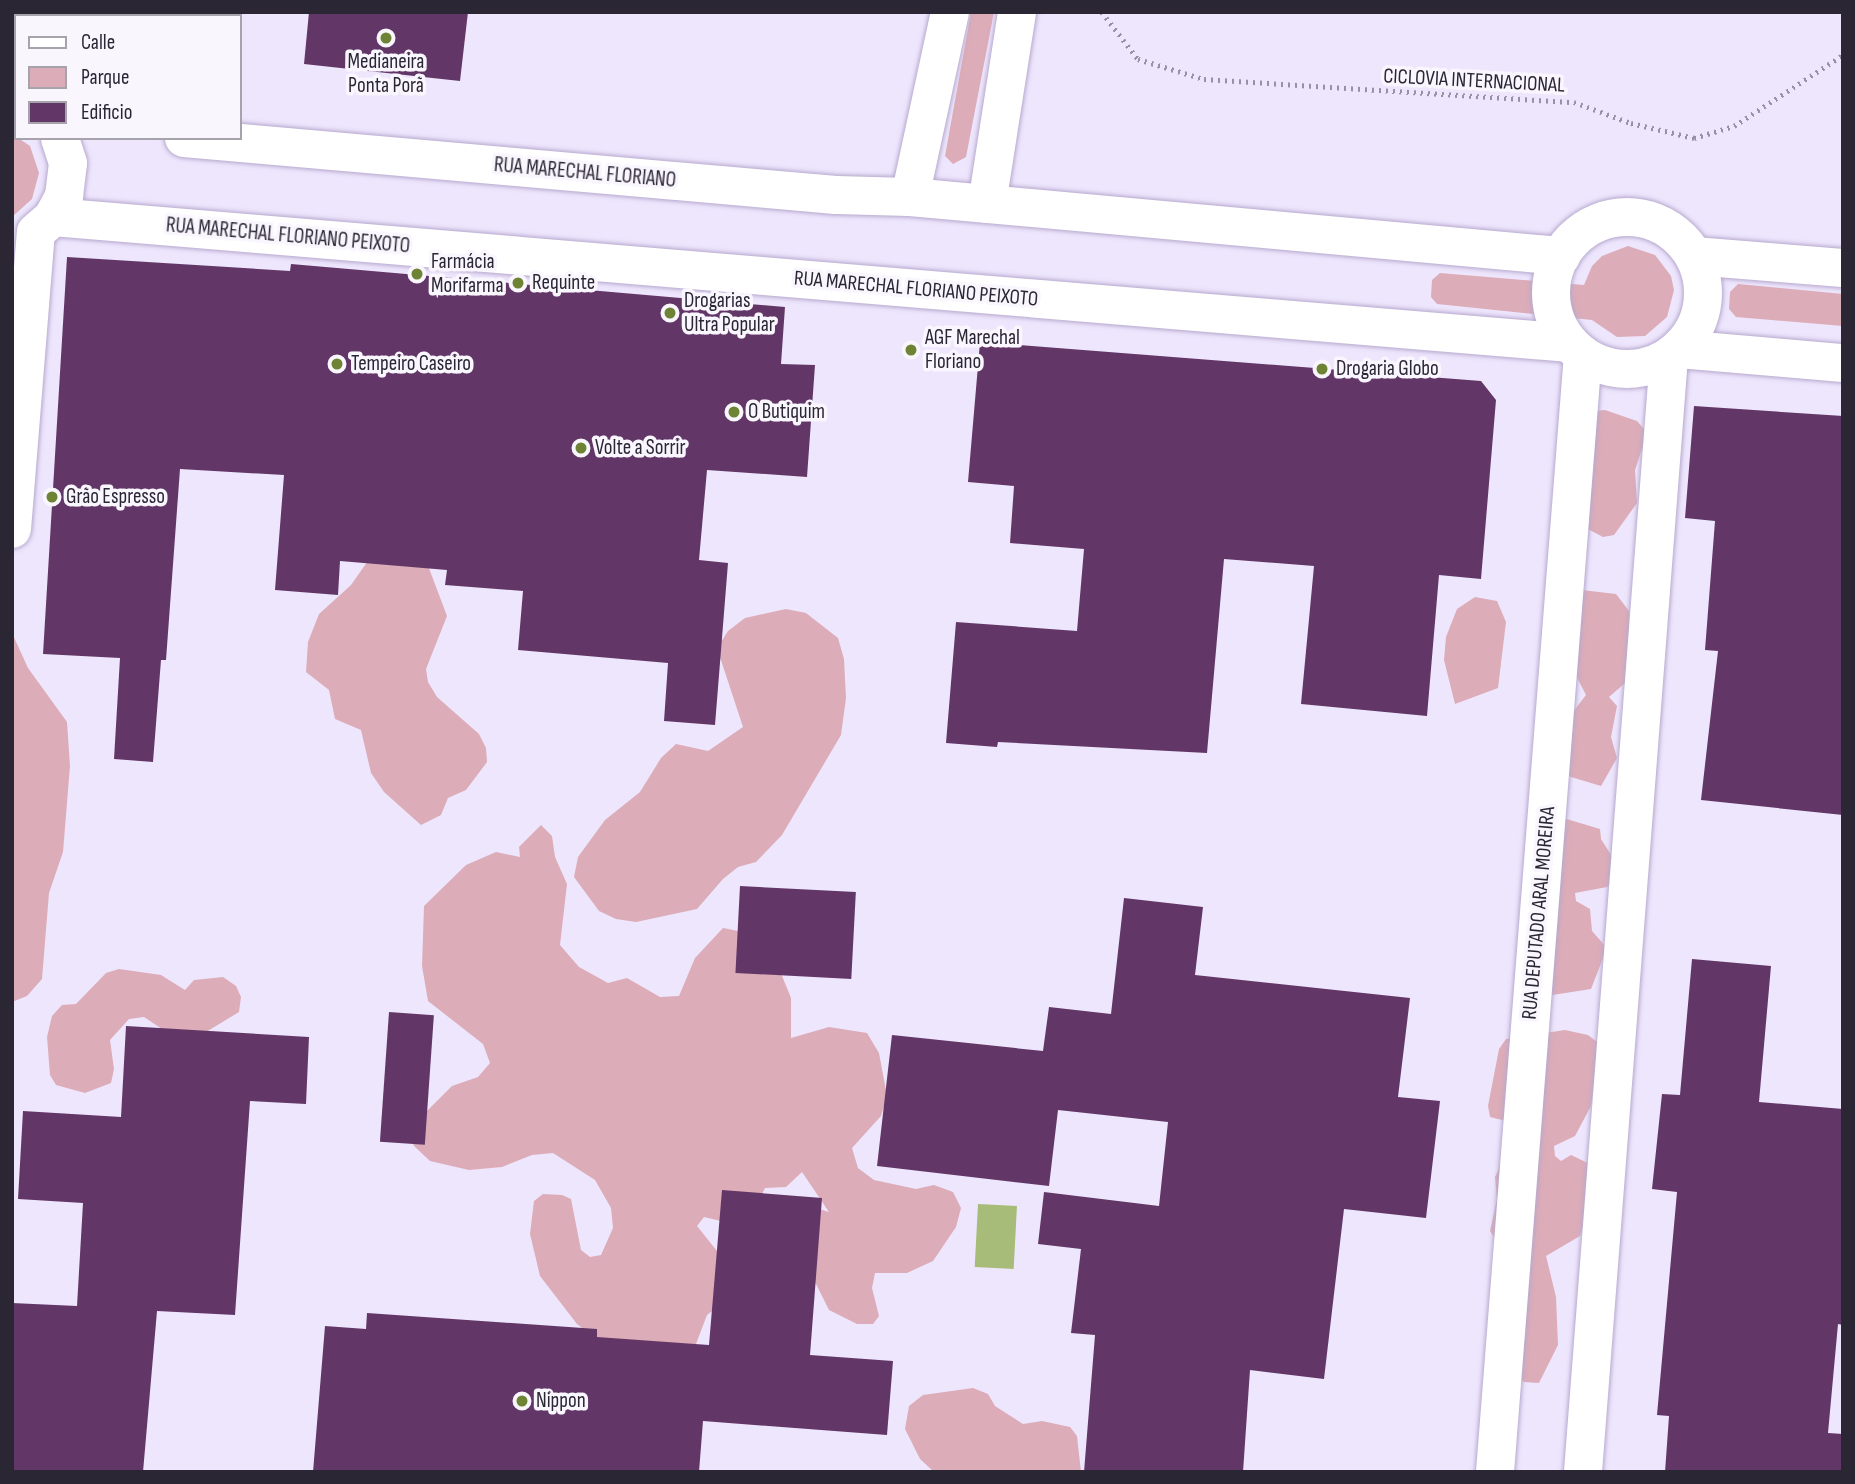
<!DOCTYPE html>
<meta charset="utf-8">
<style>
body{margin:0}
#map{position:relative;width:1855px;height:1484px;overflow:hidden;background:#eee6fd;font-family:"Sofia Sans Condensed",sans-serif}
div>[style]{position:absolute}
.green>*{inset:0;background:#dcacb8}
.water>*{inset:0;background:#a7bc78;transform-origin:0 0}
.building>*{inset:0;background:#623767;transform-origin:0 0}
.path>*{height:4.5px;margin-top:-2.25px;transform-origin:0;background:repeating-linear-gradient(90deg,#9891a4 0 2px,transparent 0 7px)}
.roads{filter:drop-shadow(0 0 2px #b7a9ce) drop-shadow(0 0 2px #b7a9ce)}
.street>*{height:38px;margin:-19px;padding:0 19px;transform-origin:19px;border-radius:19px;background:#fff}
.secondary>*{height:38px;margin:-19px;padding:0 19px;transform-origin:19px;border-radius:19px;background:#fff}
.secondary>.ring{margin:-19px;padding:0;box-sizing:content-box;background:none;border:38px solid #fff;border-radius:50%}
.dots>*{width:19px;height:19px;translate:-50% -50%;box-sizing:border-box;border:4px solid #f9f6fe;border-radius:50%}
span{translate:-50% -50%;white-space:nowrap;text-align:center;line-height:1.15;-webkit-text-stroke:7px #f9f6fe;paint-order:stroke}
.poi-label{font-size:21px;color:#2b2634}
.left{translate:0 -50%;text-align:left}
.street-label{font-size:21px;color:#2b2634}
.frame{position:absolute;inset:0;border:14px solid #2b2634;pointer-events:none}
.legend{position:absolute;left:14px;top:14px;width:228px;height:126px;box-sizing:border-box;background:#f9f6fe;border:2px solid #a7a3ad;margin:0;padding:9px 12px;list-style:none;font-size:21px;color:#2b2634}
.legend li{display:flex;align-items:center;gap:14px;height:35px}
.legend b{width:35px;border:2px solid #a7a3ad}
</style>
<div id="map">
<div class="green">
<div style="clip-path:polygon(971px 12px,994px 12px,966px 157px,953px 164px,945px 156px)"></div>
<div style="clip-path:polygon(12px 134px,30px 146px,39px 173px,32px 199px,12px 217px)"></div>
<div style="clip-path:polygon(1628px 246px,1655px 255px,1671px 276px,1674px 290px,1667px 317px,1645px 336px,1617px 337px,1592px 320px,1437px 304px,1431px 297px,1432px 280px,1440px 273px,1584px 285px,1592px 266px,1602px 256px)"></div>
<div style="clip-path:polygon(1738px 284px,1843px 294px,1843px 326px,1736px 317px,1729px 309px,1730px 292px)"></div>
<div style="clip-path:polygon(1605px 410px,1637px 421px,1644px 429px,1645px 440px,1635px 470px,1637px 503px,1614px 535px,1603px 537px,1586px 528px,1594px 411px)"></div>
<div style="clip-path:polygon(377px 548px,427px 563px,447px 616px,426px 669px,428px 682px,437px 697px,479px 734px,486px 748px,487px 762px,466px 790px,448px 798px,441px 815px,421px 825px,384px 792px,371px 773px,361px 730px,335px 719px,329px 690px,306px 672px,308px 642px,319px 614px,351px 585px)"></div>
<div style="clip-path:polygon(1582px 590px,1616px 594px,1629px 611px,1632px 677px,1609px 697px,1617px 706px,1611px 737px,1617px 758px,1601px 786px,1561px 774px,1566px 721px,1586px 695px,1567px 658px)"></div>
<div style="clip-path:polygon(1475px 597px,1497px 601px,1506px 622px,1498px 688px,1455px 704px,1444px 660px,1446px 637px,1457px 609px)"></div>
<div style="clip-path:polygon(786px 609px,806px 613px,838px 638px,844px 659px,846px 698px,841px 735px,782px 835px,756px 862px,738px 867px,723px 879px,697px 909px,636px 922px,616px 919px,599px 911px,574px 877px,578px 857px,605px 820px,640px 792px,661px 758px,676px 744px,708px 751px,743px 727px,717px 648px,728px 631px,745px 618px)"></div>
<div style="clip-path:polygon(12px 633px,28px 668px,67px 722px,70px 766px,63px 852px,49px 893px,42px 979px,27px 996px,12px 1002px)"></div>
<div style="clip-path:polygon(1560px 817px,1600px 829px,1601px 839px,1613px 858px,1615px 879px,1607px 887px,1575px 893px,1576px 901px,1590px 909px,1592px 931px,1607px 948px,1591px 989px,1546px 996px)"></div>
<div style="clip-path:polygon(541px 825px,552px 836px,555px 857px,567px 884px,560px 945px,579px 967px,608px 983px,627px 978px,660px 997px,679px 996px,695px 958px,723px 928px,743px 932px,776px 961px,791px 998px,791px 1038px,829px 1027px,867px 1033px,879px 1053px,887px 1096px,881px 1116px,852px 1148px,858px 1168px,874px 1180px,916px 1189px,934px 1185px,953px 1192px,961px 1208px,956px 1227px,933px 1261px,907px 1273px,875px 1273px,872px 1288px,879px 1316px,873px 1324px,857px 1324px,829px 1310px,808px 1268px,819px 1209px,829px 1212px,802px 1172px,786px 1187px,765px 1188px,760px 1198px,725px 1222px,704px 1217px,697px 1226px,729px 1266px,724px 1302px,707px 1315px,696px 1344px,602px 1343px,577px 1324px,540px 1276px,530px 1234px,534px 1201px,543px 1194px,562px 1195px,571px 1199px,581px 1250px,590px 1257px,601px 1255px,613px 1228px,611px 1208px,595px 1180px,553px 1153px,532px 1155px,502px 1167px,469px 1170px,430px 1161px,414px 1146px,410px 1138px,425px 1113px,452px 1086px,478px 1077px,490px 1063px,483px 1044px,428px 1001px,422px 966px,424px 906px,466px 865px,496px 852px,520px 857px,519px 847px)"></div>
<div style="clip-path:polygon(119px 969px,161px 975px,185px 990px,194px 980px,223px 977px,236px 986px,241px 997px,239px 1012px,206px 1032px,168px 1033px,144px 1017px,129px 1019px,110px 1040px,114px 1069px,111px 1083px,85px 1093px,56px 1085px,50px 1075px,47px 1037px,52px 1016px,62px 1005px,76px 1004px,106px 973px)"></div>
<div style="clip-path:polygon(1565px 1030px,1588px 1035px,1597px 1042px,1599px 1052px,1591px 1106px,1575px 1136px,1554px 1146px,1555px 1156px,1561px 1161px,1571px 1155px,1592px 1165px,1587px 1215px,1580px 1236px,1546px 1256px,1556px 1297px,1558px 1345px,1539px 1383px,1524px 1382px,1512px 1372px,1502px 1249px,1490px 1231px,1497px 1199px,1495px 1177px,1505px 1156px,1510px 1122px,1490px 1117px,1488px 1106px,1499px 1049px,1506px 1039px)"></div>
<div style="clip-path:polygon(973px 1388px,988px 1394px,995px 1406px,1023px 1424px,1042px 1421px,1070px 1427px,1077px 1436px,1081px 1472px,934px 1472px,920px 1459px,905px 1429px,909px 1406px,923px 1395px)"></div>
</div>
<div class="water">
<div style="left:978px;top:1204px;width:39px;height:63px;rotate:3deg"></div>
</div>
<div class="building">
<div style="clip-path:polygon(309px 12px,468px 12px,460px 81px,304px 64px)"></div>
<div style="clip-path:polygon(67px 257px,290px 271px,291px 264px,785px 307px,781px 364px,815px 365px,807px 477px,707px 470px,699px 560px,728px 563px,715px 725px,664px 721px,668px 663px,518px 650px,523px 591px,445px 585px,447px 570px,340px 561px,338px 595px,275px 590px,284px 475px,180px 469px,166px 660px,161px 660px,153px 762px,114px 759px,120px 658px,43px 654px)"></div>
<div style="clip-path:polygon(980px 342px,1481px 381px,1496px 400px,1481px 579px,1439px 575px,1427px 716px,1301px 704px,1314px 566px,1224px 559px,1207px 753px,998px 742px,997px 747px,946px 743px,956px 622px,1077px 631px,1084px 549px,1010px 543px,1014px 486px,968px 482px)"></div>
<div style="clip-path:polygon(1694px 406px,1843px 416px,1843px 815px,1701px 800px,1718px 651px,1705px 650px,1715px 521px,1685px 518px)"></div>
<div style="left:740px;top:886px;width:116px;height:87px;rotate:3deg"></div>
<div style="clip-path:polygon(1124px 898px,1203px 907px,1195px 975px,1410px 998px,1398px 1097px,1440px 1101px,1426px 1218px,1344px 1209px,1324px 1379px,1250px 1370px,1243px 1472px,1084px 1472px,1095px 1335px,1071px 1333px,1081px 1249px,1038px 1244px,1044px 1192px,1159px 1206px,1168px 1122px,1058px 1110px,1049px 1186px,877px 1166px,892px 1035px,1043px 1051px,1049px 1007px,1111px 1014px)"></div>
<div style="clip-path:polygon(1692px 959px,1771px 966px,1759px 1102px,1843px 1109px,1843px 1325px,1838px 1324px,1828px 1433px,1843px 1434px,1843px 1472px,1665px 1472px,1669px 1416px,1657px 1415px,1677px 1192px,1652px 1189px,1662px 1094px,1680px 1095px)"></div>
<div style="left:389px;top:1012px;width:45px;height:130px;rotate:4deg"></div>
<div style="clip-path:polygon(126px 1026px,309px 1037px,306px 1104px,250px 1101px,235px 1315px,157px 1311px,143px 1472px,12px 1472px,12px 1303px,77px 1306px,83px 1203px,18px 1199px,23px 1111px,121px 1117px)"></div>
<div style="clip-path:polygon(722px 1190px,822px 1198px,810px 1355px,893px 1361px,887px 1435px,703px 1421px,699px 1472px,313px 1472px,325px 1326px,366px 1329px,367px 1313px,597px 1329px,597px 1337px,709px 1345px)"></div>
</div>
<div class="path">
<div style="left:1102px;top:12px;width:59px;rotate:52.5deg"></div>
<div style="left:1138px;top:59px;width:69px;rotate:16.9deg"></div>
<div style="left:1204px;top:79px;width:371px;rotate:3.6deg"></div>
<div style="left:1574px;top:102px;width:61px;rotate:20.2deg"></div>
<div style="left:1631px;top:123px;width:65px;rotate:13.4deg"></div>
<div style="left:1694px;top:138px;width:42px;rotate:-16.7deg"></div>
<div style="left:1734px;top:126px;width:130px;rotate:-33.1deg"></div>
</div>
<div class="roads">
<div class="street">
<div style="left:910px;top:197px;width:189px;rotate:-77.8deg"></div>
<div style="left:987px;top:204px;width:194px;rotate:-81.1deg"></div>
</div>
<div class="secondary">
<div style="left:53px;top:16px;width:4px;rotate:-90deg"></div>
<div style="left:12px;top:102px;width:4px;rotate:14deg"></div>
<div style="left:184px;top:138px;width:654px;rotate:5deg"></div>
<div style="left:836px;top:195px;width:74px;rotate:1.5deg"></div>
<div style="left:910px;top:197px;width:654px;rotate:5.18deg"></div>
<div style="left:53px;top:217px;width:1522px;rotate:4.75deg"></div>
<div class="ring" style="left:1551px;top:217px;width:114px;height:114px"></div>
<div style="left:36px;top:232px;width:23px;rotate:-41deg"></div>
<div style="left:53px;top:217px;width:24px;rotate:-62deg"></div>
<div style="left:64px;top:196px;width:33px;rotate:-83deg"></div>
<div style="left:68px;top:163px;width:26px;rotate:-108deg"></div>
<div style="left:1694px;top:256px;width:149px;rotate:4.6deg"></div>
<div style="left:1679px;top:349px;width:165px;rotate:4.9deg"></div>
<div style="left:12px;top:529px;width:297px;rotate:-85.4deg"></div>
<div style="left:1495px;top:1472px;width:1120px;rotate:-85.5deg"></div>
<div style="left:1583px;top:1472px;width:1118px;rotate:-85.59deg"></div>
</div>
</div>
<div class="dots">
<div style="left:386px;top:38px;background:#6e8334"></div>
<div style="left:417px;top:274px;background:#6e8334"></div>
<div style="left:518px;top:283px;background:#6e8334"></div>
<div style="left:670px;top:313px;background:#6e8334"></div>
<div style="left:911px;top:350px;background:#6e8334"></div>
<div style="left:337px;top:364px;background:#6e8334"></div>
<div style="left:1322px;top:369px;background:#6e8334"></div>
<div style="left:734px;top:412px;background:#6e8334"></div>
<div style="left:581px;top:448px;background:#6e8334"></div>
<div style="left:52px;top:497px;background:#6e8334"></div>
<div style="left:522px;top:1401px;background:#6e8334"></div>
</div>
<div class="poi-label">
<span style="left:386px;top:74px">Medianeira<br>Ponta Porã</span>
<span class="left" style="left:431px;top:274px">Farmácia<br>Morifarma</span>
<span class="left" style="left:532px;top:283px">Requinte</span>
<span class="left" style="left:684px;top:313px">Drogarias<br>Ultra Popular</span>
<span class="left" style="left:925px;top:350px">AGF Marechal<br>Floriano</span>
<span class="left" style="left:351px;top:364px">Tempeiro Caseiro</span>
<span class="left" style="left:1336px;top:369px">Drogaria Globo</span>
<span class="left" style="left:748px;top:412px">O Butiquim</span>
<span class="left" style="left:595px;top:448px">Volte a Sorrir</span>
<span class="left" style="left:66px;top:497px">Grão Espresso</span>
<span class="left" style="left:536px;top:1401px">Nippon</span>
</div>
<div class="street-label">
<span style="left:1474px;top:81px;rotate:3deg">CICLOVIA INTERNACIONAL</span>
<span style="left:585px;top:173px;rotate:5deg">RUA MARECHAL FLORIANO</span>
<span style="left:288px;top:236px;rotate:5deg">RUA MARECHAL FLORIANO PEIXOTO</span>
<span style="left:916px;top:289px;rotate:5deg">RUA MARECHAL FLORIANO PEIXOTO</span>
<span style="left:1539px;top:913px;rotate:-85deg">RUA DEPUTADO ARAL MOREIRA</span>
</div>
<div class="frame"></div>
<ul class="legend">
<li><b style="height:9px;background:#fff"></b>Calle</li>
<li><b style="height:19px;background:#dcacb8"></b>Parque</li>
<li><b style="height:19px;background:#623767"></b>Edificio</li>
</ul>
</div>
